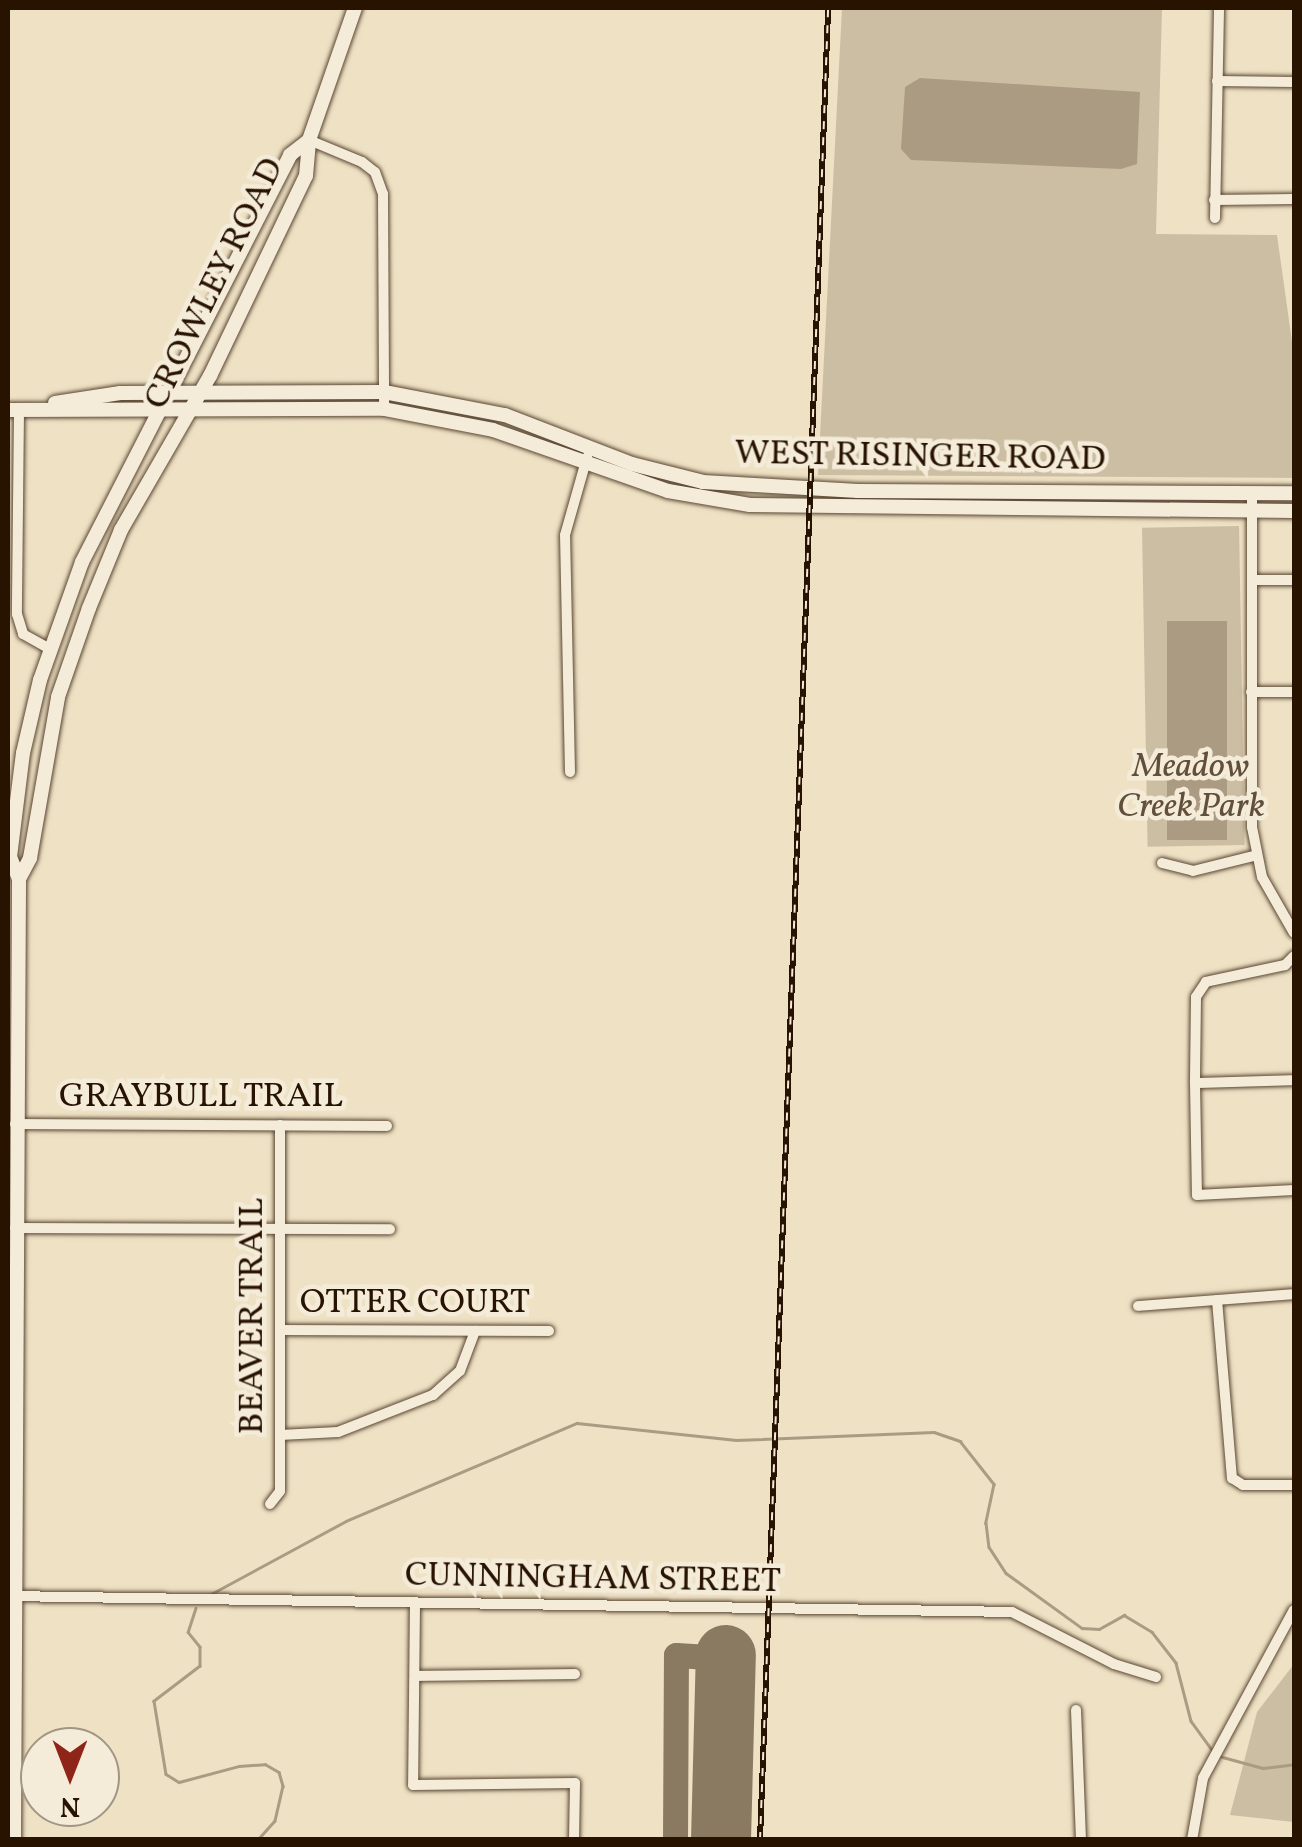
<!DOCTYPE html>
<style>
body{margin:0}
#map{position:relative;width:1302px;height:1847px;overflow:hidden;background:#eee1c4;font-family:Vollkorn,serif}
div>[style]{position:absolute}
.green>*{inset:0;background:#ccbea3;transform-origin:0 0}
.water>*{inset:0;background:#ab9b82;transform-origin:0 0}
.stream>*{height:2.5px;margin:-1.25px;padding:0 1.25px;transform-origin:1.25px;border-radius:1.25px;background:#ab9b82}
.taxiway>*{height:25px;margin:-12.5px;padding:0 12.5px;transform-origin:12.5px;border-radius:12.5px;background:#8b7a62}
.runway>*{height:60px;margin:-30px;padding:0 30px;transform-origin:30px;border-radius:30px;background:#8b7a62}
.roads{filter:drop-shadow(0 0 2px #5a4632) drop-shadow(0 0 2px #5a4632)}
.street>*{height:10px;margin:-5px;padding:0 5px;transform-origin:5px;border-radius:5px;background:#f4ecd9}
.secondary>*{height:14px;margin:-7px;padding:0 7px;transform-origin:7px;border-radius:7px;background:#f4ecd9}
.rail>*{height:6px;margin-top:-3px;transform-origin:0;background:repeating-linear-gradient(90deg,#f4ecd9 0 8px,#281301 0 16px);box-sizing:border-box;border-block:2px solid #281301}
span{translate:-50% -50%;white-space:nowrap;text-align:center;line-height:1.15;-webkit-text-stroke:9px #f4ecd9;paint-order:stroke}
.street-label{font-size:35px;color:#281301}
.park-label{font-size:35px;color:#614f3a;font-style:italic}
.frame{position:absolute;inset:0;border:10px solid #281301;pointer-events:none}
.north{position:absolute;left:20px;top:1727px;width:100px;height:100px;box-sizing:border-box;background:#f4ecd9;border:2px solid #a29583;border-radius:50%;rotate:180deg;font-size:28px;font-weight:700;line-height:40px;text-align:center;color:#281301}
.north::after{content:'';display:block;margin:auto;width:35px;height:45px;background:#8f2418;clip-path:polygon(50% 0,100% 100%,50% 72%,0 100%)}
</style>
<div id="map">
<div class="green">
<div style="clip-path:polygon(842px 8px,1162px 8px,1156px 234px,1277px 235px,1294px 356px,1294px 478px,818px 475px)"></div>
<div style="left:1239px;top:526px;width:319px;height:97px;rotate:89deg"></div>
<div style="clip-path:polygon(1294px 1664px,1294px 1822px,1230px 1815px,1257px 1712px)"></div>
</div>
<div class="water">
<div style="clip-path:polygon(920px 78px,1140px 92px,1137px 164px,1121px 169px,911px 160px,901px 149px,905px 87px)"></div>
<div style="left:1167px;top:621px;width:60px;height:219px"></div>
</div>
<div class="stream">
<div style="left:211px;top:1594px;width:153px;rotate:-28.4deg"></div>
<div style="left:346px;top:1521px;width:251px;rotate:-23deg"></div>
<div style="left:577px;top:1423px;width:160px;rotate:6.1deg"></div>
<div style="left:736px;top:1440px;width:198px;rotate:-2.3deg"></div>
<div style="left:934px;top:1432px;width:28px;rotate:19deg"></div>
<div style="left:960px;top:1441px;width:55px;rotate:51.7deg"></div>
<div style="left:994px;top:1484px;width:40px;rotate:102deg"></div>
<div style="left:986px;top:1523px;width:24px;rotate:83deg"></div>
<div style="left:989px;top:1547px;width:31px;rotate:57deg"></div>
<div style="left:1006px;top:1573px;width:94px;rotate:35.9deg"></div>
<div style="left:1082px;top:1628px;width:17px;rotate:3deg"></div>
<div style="left:1099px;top:1629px;width:29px;rotate:-29deg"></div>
<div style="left:1124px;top:1615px;width:33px;rotate:31deg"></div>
<div style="left:1152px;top:1632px;width:39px;rotate:52deg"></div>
<div style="left:1176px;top:1663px;width:60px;rotate:75.5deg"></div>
<div style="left:1191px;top:1721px;width:37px;rotate:54deg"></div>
<div style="left:196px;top:1608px;width:25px;rotate:108deg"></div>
<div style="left:188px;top:1632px;width:19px;rotate:51deg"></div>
<div style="left:200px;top:1647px;width:19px;rotate:90deg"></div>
<div style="left:200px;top:1666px;width:58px;rotate:142.7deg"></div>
<div style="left:154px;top:1701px;width:74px;rotate:80.7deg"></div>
<div style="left:166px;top:1774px;width:15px;rotate:32deg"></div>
<div style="left:179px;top:1782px;width:62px;rotate:-14.9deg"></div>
<div style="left:239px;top:1766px;width:26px;rotate:-4deg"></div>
<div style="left:265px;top:1764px;width:16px;rotate:30deg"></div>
<div style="left:279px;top:1772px;width:15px;rotate:74deg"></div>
<div style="left:283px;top:1786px;width:36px;rotate:103deg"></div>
<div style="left:275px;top:1821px;width:25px;rotate:132deg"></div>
<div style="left:1219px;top:1756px;width:46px;rotate:15.3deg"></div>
<div style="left:1263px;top:1768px;width:31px;rotate:-7deg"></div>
</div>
<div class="taxiway">
<div style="left:675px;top:1840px;width:185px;rotate:-89.7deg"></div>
<div style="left:676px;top:1655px;width:50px;rotate:3.4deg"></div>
</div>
<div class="runway">
<div style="left:721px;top:1840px;width:185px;rotate:-88.5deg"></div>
</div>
<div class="roads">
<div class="street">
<div style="left:1217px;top:81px;width:77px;rotate:0.7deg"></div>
<div style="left:309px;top:140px;width:57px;rotate:22.5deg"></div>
<div style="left:362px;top:162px;width:16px;rotate:38deg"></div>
<div style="left:375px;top:172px;width:23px;rotate:70deg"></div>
<div style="left:383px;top:194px;width:215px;rotate:89.7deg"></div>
<div style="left:1214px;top:200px;width:80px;rotate:-0.7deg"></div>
<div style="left:1215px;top:218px;width:210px;rotate:-88.9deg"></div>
<div style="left:19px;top:410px;width:204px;rotate:90.6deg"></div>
<div style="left:17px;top:614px;width:21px;rotate:73deg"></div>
<div style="left:23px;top:634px;width:31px;rotate:29deg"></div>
<div style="left:1252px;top:493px;width:334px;rotate:90deg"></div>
<div style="left:1252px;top:827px;width:51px;rotate:78.7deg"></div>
<div style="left:1262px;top:877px;width:64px;rotate:60.3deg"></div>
<div style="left:1253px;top:580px;width:41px"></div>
<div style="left:1251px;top:692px;width:43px"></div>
<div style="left:570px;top:772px;width:237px;rotate:-91.2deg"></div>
<div style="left:565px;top:535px;width:81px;rotate:-74.2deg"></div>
<div style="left:1162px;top:863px;width:32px;rotate:14deg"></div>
<div style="left:1193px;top:871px;width:66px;rotate:-14deg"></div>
<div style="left:1294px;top:956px;width:13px;rotate:135deg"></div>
<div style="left:1285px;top:965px;width:81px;rotate:167.9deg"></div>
<div style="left:1206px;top:982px;width:18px;rotate:124deg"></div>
<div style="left:1196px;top:997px;width:86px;rotate:90.7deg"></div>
<div style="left:1195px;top:1083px;width:112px;rotate:89deg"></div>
<div style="left:1197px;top:1195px;width:97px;rotate:-3deg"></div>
<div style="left:1195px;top:1083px;width:99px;rotate:-1.7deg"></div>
<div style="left:15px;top:1124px;width:372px;rotate:0.3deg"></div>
<div style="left:15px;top:1228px;width:375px;rotate:0.2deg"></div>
<div style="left:1217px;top:1300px;width:179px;rotate:85.2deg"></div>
<div style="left:1232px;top:1478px;width:13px;rotate:32deg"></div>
<div style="left:1243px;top:1485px;width:51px"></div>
<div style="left:1138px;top:1306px;width:156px;rotate:-4.4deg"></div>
<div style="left:280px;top:1330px;width:269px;rotate:0.2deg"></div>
<div style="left:280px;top:1435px;width:58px;rotate:-3deg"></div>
<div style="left:338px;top:1432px;width:102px;rotate:-21.3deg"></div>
<div style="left:433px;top:1395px;width:36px;rotate:-42deg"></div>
<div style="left:460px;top:1371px;width:43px;rotate:-69.4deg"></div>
<div style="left:270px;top:1504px;width:16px;rotate:-52deg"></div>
<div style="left:280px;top:1491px;width:366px;rotate:-90deg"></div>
<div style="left:8px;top:1596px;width:1004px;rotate:0.91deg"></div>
<div style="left:1012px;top:1612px;width:114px;rotate:27deg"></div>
<div style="left:1114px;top:1664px;width:44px;rotate:17.2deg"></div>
<div style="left:415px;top:1603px;width:182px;rotate:90.6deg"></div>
<div style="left:413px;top:1785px;width:162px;rotate:-0.7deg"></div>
<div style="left:575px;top:1783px;width:57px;rotate:91deg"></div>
<div style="left:415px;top:1676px;width:160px;rotate:-0.7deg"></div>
<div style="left:1076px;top:1710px;width:130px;rotate:87.8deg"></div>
<div style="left:1192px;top:1840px;width:63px;rotate:-79.9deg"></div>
<div style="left:1203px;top:1778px;width:191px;rotate:-61.6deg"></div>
</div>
<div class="secondary">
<div style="left:55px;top:403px;width:66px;rotate:-8.7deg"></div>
<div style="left:120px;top:393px;width:264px;rotate:-0.2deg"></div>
<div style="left:384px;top:392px;width:123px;rotate:10.8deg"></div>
<div style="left:505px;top:415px;width:136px;rotate:21.1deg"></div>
<div style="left:632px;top:464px;width:73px;rotate:14.2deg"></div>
<div style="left:703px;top:482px;width:155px;rotate:3.3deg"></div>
<div style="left:858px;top:491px;width:436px;rotate:0.3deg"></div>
<div style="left:8px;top:410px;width:376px;rotate:-0.2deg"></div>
<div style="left:384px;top:409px;width:111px;rotate:10.9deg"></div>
<div style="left:493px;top:430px;width:185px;rotate:19.2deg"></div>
<div style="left:668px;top:491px;width:83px;rotate:9.7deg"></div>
<div style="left:750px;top:505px;width:544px;rotate:0.63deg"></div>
<div style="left:19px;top:879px;width:24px;rotate:-62deg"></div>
<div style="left:30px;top:858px;width:163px;rotate:-80.1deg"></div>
<div style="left:58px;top:697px;width:94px;rotate:-70.8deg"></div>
<div style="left:89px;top:608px;width:84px;rotate:-67.7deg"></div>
<div style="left:121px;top:530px;width:178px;rotate:-60deg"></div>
<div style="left:210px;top:376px;width:222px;rotate:-64.4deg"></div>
<div style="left:306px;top:176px;width:36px;rotate:-85deg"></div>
<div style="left:309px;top:140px;width:140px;rotate:-70.8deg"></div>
<div style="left:14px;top:1840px;width:961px;rotate:-89.7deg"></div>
<div style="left:19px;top:879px;width:24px;rotate:-112deg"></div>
<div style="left:10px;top:857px;width:105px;rotate:-82.9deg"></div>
<div style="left:23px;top:753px;width:75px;rotate:-76.9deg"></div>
<div style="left:40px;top:680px;width:125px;rotate:-70.4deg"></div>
<div style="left:82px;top:562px;width:457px;rotate:-62.9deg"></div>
<div style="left:290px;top:155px;width:24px;rotate:-38deg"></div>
</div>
</div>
<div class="rail">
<div style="left:760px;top:1840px;width:1833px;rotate:-87.87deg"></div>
</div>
<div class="street-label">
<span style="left:215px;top:284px;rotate:-64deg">CROWLEY ROAD</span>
<span style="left:920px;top:457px;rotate:1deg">WEST RISINGER ROAD</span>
<span style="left:201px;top:1097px">GRAYBULL TRAIL</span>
<span style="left:415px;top:1303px">OTTER COURT</span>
<span style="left:253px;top:1316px;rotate:-90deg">BEAVER TRAIL</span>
<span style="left:593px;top:1579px;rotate:1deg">CUNNINGHAM STREET</span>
</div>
<div class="park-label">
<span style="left:1191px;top:787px">Meadow<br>Creek Park</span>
</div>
<div class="frame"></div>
<div class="north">N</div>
</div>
